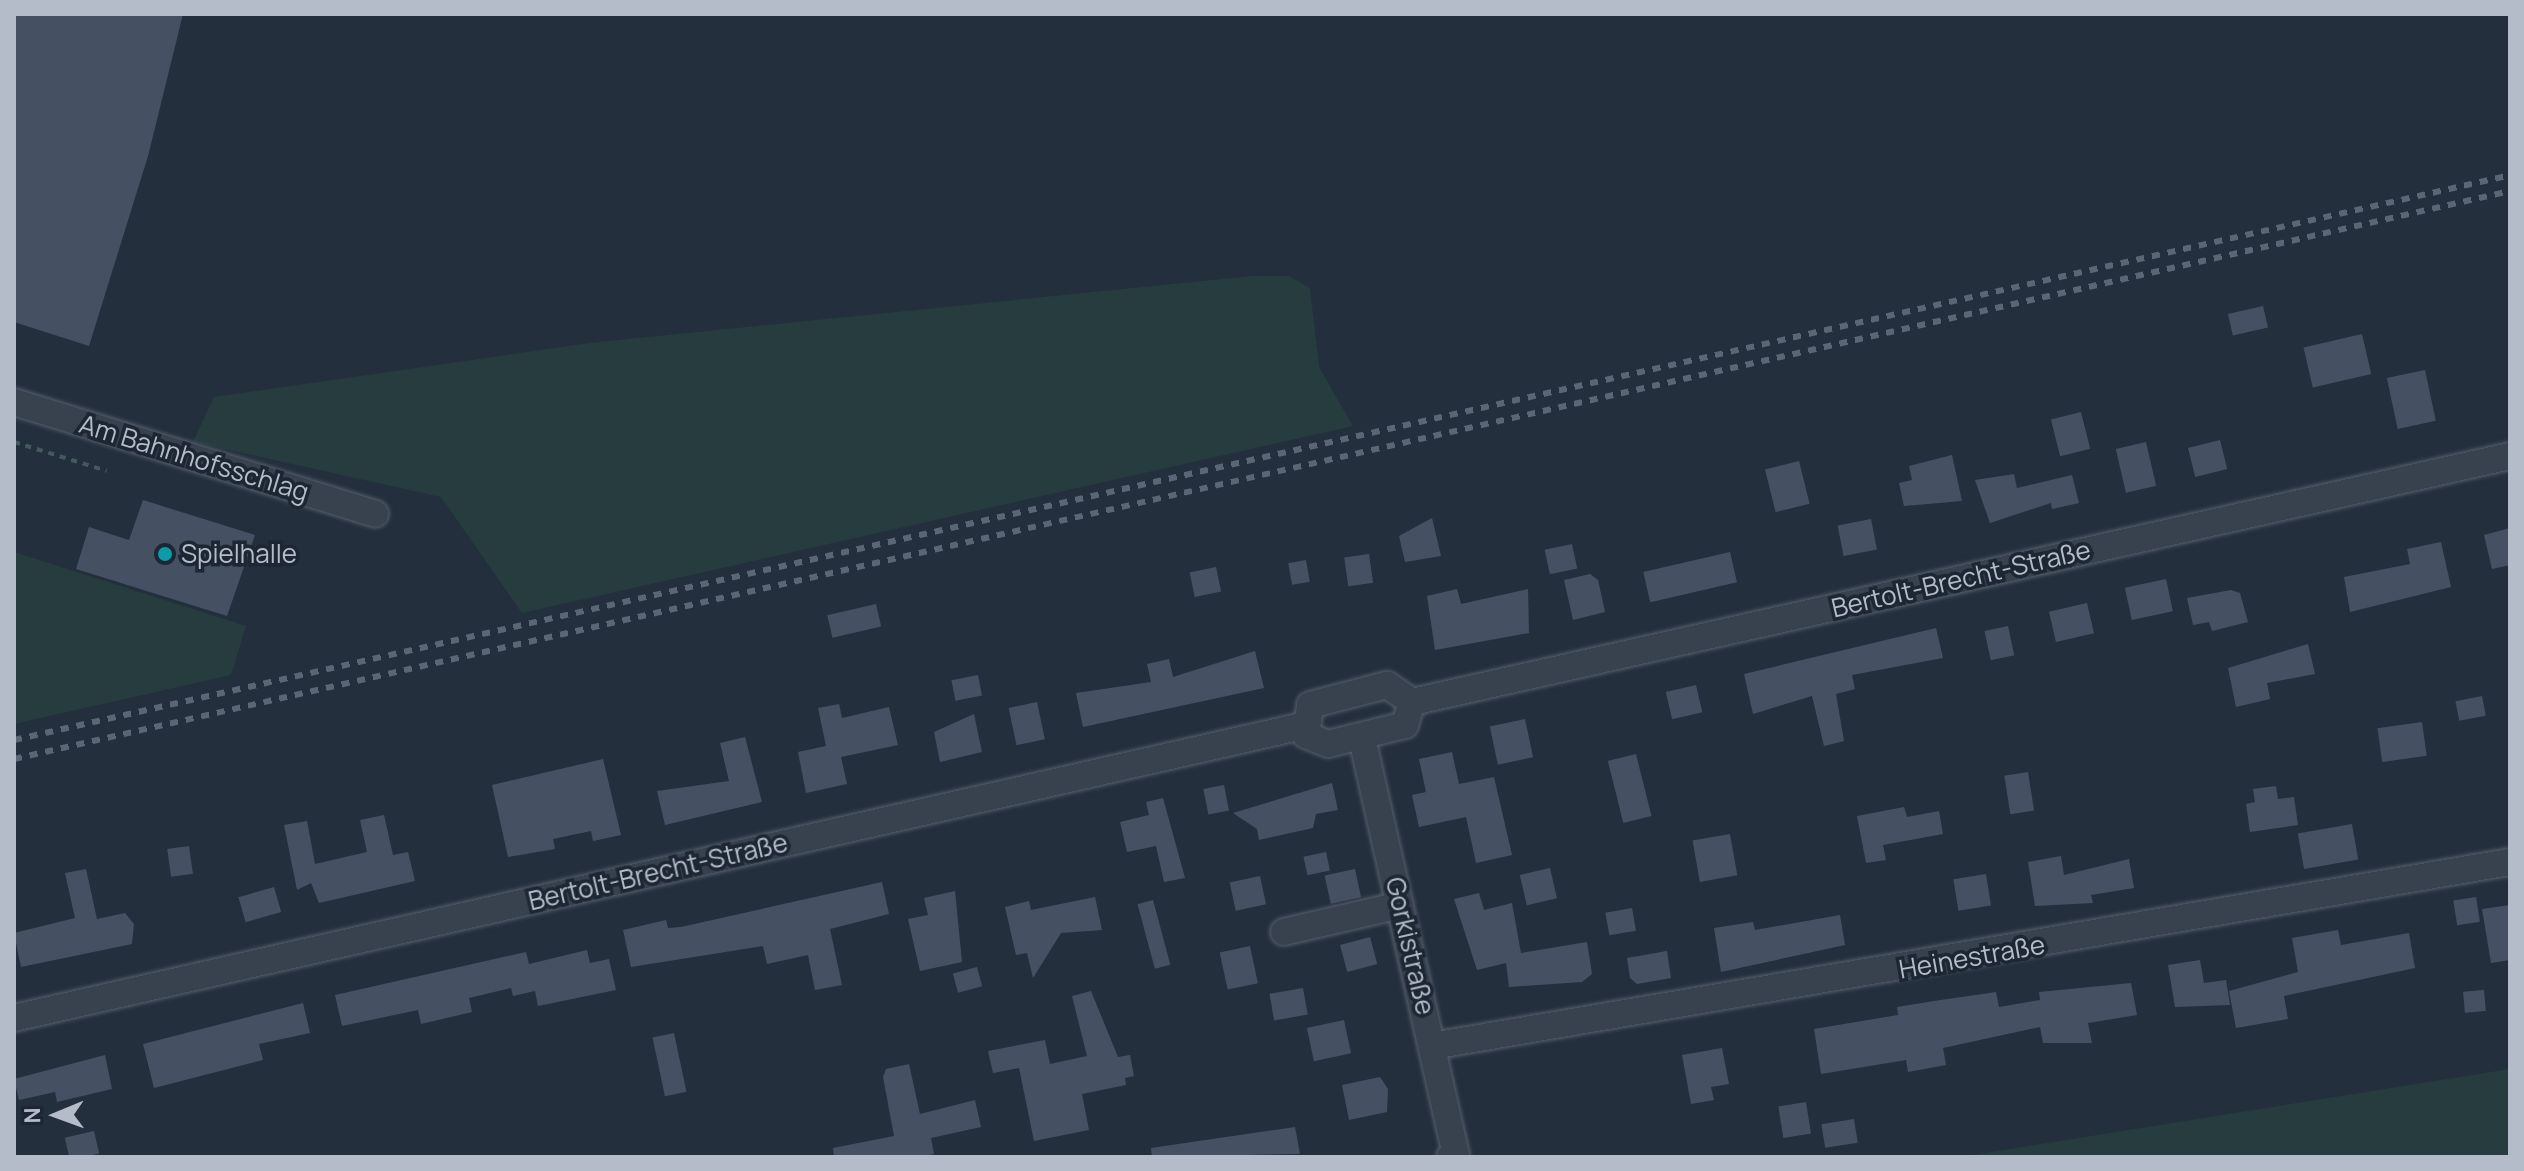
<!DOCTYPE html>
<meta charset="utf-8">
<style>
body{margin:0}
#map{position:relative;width:2524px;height:1171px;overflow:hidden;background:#242f3e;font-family:Manrope,sans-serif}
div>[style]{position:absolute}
.green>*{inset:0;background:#263c3f}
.building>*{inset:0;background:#455162;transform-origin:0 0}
.path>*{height:4px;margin-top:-2px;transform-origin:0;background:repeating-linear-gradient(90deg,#44595c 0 6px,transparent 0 12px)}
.roads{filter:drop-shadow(0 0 2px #565f6c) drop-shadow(0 0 2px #565f6c)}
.minor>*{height:26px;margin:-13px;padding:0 13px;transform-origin:13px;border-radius:13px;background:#38414e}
.rail>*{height:6px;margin-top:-3px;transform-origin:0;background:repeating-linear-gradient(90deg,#5a6575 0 8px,transparent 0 16px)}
.dots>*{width:22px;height:22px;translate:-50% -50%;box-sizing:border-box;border:4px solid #1d2633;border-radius:50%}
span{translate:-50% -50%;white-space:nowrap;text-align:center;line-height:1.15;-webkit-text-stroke:7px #1d2633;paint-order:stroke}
.street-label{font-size:26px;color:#b4bcc9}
.poi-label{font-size:26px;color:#b4bcc9}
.left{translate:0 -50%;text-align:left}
.frame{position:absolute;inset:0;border:16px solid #b4bcc9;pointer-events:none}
.north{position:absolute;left:16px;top:1075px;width:80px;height:80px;-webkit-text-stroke:6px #1d2633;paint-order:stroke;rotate:269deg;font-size:22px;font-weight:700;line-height:32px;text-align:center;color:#b4bcc9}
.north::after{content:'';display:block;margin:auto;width:28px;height:36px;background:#b4bcc9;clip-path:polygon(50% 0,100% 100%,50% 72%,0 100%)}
</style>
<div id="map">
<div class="green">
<div style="clip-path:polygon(1252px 276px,1289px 276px,1310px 288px,1319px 367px,1353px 426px,522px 613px,441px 497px,193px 442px,214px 397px,589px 343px)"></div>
<div style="clip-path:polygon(14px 552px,246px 626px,231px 675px,14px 724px)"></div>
<div style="clip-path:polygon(2510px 1069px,2510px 1157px,1960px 1157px)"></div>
</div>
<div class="building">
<div style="clip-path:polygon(14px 14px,183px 14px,148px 156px,89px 346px,14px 322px)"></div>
<div style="left:2263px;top:306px;width:22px;height:36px;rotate:77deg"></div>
<div style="left:2362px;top:334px;width:41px;height:60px;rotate:77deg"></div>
<div style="left:2425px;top:370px;width:52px;height:39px;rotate:78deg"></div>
<div style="left:2081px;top:412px;width:38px;height:31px;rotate:76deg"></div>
<div style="left:2220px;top:440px;width:30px;height:33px;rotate:76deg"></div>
<div style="left:2146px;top:442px;width:45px;height:31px;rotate:77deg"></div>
<div style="clip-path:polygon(1952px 455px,1962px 501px,1904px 506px,1899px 483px,1912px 480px,1909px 466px)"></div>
<div style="left:1799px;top:461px;width:44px;height:35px;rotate:76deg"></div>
<div style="clip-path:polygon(2014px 474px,2017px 488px,2072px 475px,2079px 503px,2052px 509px,2051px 503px,1990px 523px,1975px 480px)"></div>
<div style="clip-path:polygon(143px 500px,255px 535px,227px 616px,76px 569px,89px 527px,129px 540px)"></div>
<div style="clip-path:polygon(1432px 518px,1441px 556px,1405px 562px,1399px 536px)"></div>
<div style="left:1871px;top:519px;width:31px;height:34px;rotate:79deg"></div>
<div style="clip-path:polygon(2510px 528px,2510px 565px,2492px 569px,2484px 535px)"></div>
<div style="clip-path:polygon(2441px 542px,2451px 587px,2350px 612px,2344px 577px,2410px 564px,2407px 549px)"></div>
<div style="left:1572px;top:544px;width:25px;height:28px;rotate:78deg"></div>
<div style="left:1730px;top:552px;width:31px;height:89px;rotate:77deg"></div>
<div style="left:1369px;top:554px;width:29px;height:25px;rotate:82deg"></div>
<div style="left:1306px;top:560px;width:22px;height:18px;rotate:80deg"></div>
<div style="left:1216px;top:567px;width:25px;height:27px;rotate:78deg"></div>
<div style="clip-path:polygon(1590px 574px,1598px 580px,1605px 612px,1573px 620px,1564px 580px)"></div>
<div style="left:2166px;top:579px;width:33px;height:42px;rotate:78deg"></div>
<div style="clip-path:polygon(1457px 589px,1461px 604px,1528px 589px,1529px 633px,1435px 650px,1427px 596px)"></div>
<div style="clip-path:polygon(2231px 590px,2240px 593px,2248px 622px,2212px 631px,2209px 622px,2193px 625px,2187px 598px)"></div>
<div style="left:2087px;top:603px;width:31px;height:39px;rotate:77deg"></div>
<div style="left:876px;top:604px;width:23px;height:50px;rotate:77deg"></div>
<div style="left:2008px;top:626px;width:30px;height:24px;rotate:78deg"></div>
<div style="clip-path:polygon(1936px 628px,1943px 658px,1852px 675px,1855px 689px,1836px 694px,1844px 741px,1824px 746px,1812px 696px,1753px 714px,1744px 674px)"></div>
<div style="clip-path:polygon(2308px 644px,2315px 674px,2267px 683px,2270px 699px,2236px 707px,2228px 668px)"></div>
<div style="clip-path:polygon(1255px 651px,1264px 688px,1083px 727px,1076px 693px,1151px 682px,1147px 664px,1169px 659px,1173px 677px)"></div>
<div style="left:978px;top:675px;width:21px;height:27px;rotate:79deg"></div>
<div style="left:1696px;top:685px;width:28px;height:31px;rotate:77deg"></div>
<div style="left:2482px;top:696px;width:20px;height:27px;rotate:79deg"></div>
<div style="left:1037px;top:702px;width:38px;height:29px;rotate:78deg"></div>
<div style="clip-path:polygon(839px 704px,842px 718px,889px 707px,898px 745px,841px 757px,847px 784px,806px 793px,798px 752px,826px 746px,818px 708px)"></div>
<div style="clip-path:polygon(974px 714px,982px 752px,940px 762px,934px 732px)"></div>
<div style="left:1525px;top:719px;width:39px;height:36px;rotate:78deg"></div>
<div style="left:2422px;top:722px;width:34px;height:45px;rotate:82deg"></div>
<div style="clip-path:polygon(745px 737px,762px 802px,665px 825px,657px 791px,729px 781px,720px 743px)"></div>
<div style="clip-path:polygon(1452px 752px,1459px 784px,1494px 777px,1512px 855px,1476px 863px,1466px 817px,1419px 827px,1412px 795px,1426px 792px,1419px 759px)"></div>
<div style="left:1636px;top:754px;width:64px;height:29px;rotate:76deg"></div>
<div style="clip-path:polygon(603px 759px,621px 835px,593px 841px,591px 831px,553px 839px,555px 849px,508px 857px,492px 785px)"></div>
<div style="left:2028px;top:772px;width:39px;height:24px;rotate:81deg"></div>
<div style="clip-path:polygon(1332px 783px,1338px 810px,1316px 814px,1313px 828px,1259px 840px,1257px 829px,1233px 813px)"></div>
<div style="left:1224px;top:785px;width:26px;height:21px;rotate:79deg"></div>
<div style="clip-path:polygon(2276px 786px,2278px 799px,2294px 797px,2298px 825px,2250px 832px,2246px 804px,2255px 802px,2253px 789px)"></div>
<div style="clip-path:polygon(1163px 798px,1185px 878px,1164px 882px,1156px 846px,1127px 852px,1120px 822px,1149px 815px,1146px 802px)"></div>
<div style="clip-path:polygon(1904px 807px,1907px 817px,1939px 811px,1943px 834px,1883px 845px,1886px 860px,1866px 863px,1857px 816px)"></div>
<div style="clip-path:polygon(384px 815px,393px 855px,408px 852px,415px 881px,319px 903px,311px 883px,297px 890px,284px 825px,307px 821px,315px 864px,367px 852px,360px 820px)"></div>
<div style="left:2352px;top:824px;width:36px;height:55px;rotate:80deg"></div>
<div style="left:1730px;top:834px;width:42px;height:38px;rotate:80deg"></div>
<div style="left:189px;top:846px;width:28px;height:22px;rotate:82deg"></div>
<div style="left:1326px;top:852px;width:19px;height:23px;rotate:78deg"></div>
<div style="clip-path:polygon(2061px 856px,2064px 875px,2129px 859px,2134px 888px,2091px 895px,2093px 903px,2035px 906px,2028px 862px)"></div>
<div style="left:1550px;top:868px;width:31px;height:31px;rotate:77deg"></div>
<div style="clip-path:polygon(86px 869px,97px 919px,125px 913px,134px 924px,132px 944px,21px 967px,14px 933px,75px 918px,65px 873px)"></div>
<div style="left:1355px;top:869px;width:29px;height:31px;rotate:78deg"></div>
<div style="left:1986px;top:874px;width:32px;height:33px;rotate:81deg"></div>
<div style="left:1260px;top:876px;width:29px;height:31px;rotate:78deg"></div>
<div style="clip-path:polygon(882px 882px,889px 914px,830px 929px,842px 985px,815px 990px,808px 955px,767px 964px,763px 946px,631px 967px,623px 930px,666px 920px,668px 928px,681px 927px)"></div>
<div style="left:274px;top:887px;width:26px;height:37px;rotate:74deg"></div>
<div style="clip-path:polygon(955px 891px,962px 962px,920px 971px,908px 919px,928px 915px,924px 898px)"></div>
<div style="clip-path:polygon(1479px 893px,1484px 910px,1512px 903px,1521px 953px,1587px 942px,1592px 974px,1582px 982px,1509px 987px,1506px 963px,1477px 970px,1454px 899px)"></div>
<div style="clip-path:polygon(1095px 897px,1102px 930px,1061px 933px,1033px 978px,1027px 953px,1016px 955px,1005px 907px,1029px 901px,1031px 910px)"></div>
<div style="left:2476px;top:897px;width:25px;height:23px;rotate:81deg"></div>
<div style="left:1153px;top:900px;width:67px;height:16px;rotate:75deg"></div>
<div style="clip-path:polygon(2510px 905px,2510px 960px,2491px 963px,2482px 909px)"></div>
<div style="left:1632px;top:908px;width:23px;height:27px;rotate:80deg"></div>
<div style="clip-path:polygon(1840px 915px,1845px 945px,1721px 972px,1714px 928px,1753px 922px,1755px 930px)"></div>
<div style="clip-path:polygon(2338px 930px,2341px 945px,2409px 933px,2415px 968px,2284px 996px,2288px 1019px,2236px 1028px,2229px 991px,2298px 972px,2292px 938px)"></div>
<div style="left:1370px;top:937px;width:28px;height:31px;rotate:75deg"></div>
<div style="left:1250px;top:946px;width:38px;height:31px;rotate:78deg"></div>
<div style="clip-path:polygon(587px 950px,590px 963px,609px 959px,616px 990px,538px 1006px,535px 991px,513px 996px,511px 988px,469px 998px,472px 1012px,421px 1024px,418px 1010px,342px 1026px,335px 995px,526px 952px,529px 964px)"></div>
<div style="clip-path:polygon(1667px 951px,1671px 978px,1637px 984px,1630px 978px,1627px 958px)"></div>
<div style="clip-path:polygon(2200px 960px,2204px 983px,2226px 980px,2230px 1005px,2175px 1007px,2168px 965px)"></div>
<div style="left:977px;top:967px;width:20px;height:25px;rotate:75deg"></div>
<div style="clip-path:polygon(2131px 983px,2137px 1015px,2088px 1023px,2092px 1043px,2043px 1043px,2040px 1027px,1943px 1048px,1946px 1065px,1908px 1072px,1906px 1060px,1821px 1074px,1814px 1029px,1898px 1015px,1897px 1007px,1934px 1001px,1996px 992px,1999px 1007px,2040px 1000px,2039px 992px)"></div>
<div style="left:1303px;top:988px;width:27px;height:34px;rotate:80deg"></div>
<div style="left:2484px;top:990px;width:21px;height:21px;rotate:85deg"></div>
<div style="clip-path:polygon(1091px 991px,1118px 1057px,1130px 1055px,1134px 1076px,1125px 1078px,1126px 1085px,1082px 1094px,1089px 1130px,1034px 1141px,1019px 1068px,993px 1073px,988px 1051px,1045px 1040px,1050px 1064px,1087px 1056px,1072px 996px)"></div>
<div style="clip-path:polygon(303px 1003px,310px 1033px,259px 1044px,263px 1060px,154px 1088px,143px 1044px)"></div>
<div style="left:1344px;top:1020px;width:34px;height:38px;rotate:78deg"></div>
<div style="left:674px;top:1033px;width:60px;height:22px;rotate:78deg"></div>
<div style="clip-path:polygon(1722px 1048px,1729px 1084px,1711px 1087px,1714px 1100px,1691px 1104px,1682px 1055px)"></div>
<div style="clip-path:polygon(105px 1055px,112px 1089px,57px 1102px,55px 1092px,19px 1100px,14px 1079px)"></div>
<div style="clip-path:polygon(909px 1064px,920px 1114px,975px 1100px,981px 1127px,931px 1138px,934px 1154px,923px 1157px,834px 1157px,833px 1148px,894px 1136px,883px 1077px,886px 1069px)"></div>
<div style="clip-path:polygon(1380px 1077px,1388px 1089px,1387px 1112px,1349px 1120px,1342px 1085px)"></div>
<div style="left:1806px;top:1102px;width:32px;height:28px;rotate:81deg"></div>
<div style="left:1854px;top:1119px;width:24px;height:33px;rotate:81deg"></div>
<div style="clip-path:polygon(1295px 1127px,1300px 1154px,1152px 1157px,1151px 1148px)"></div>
<div style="left:94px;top:1131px;width:23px;height:30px;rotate:77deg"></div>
</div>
<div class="path">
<div style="left:14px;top:442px;width:97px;rotate:17.3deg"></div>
</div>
<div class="roads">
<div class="minor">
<div style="left:14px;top:402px;width:378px;rotate:17.2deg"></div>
<div style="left:1387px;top:685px;width:30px;rotate:34deg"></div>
<div style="left:1412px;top:702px;width:24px;rotate:107deg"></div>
<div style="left:1405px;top:725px;width:79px;rotate:166.1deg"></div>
<div style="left:1328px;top:744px;width:24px;rotate:-158deg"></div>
<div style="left:1306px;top:735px;width:30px;rotate:-82deg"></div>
<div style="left:1310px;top:705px;width:80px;rotate:-14.6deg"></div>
<div style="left:1412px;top:702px;width:1125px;rotate:-12.63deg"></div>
<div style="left:1362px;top:738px;width:428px;rotate:77.3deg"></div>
<div style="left:1456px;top:1156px;width:6px;rotate:171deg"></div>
<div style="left:1284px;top:932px;width:119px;rotate:-13.1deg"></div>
<div style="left:14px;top:1018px;width:1321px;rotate:-12.77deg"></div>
<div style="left:1432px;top:1046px;width:1094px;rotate:-9.69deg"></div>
</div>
</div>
<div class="rail">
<div style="left:14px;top:740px;width:2559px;rotate:-12.75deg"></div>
<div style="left:14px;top:759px;width:2560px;rotate:-12.82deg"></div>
</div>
<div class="dots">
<div style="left:165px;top:554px;background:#0f9aa8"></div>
</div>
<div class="street-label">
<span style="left:194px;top:458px;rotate:17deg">Am Bahnhofsschlag</span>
<span style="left:1961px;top:579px;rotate:-13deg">Bertolt-Brecht-Straße</span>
<span style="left:658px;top:872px;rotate:-13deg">Bertolt-Brecht-Straße</span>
<span style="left:1410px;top:946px;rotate:77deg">Gorkistraße</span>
<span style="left:1972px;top:957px;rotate:-10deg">Heinestraße</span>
</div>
<div class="poi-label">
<span class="left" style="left:181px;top:554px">Spielhalle</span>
</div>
<div class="frame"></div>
<div class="north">N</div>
</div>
